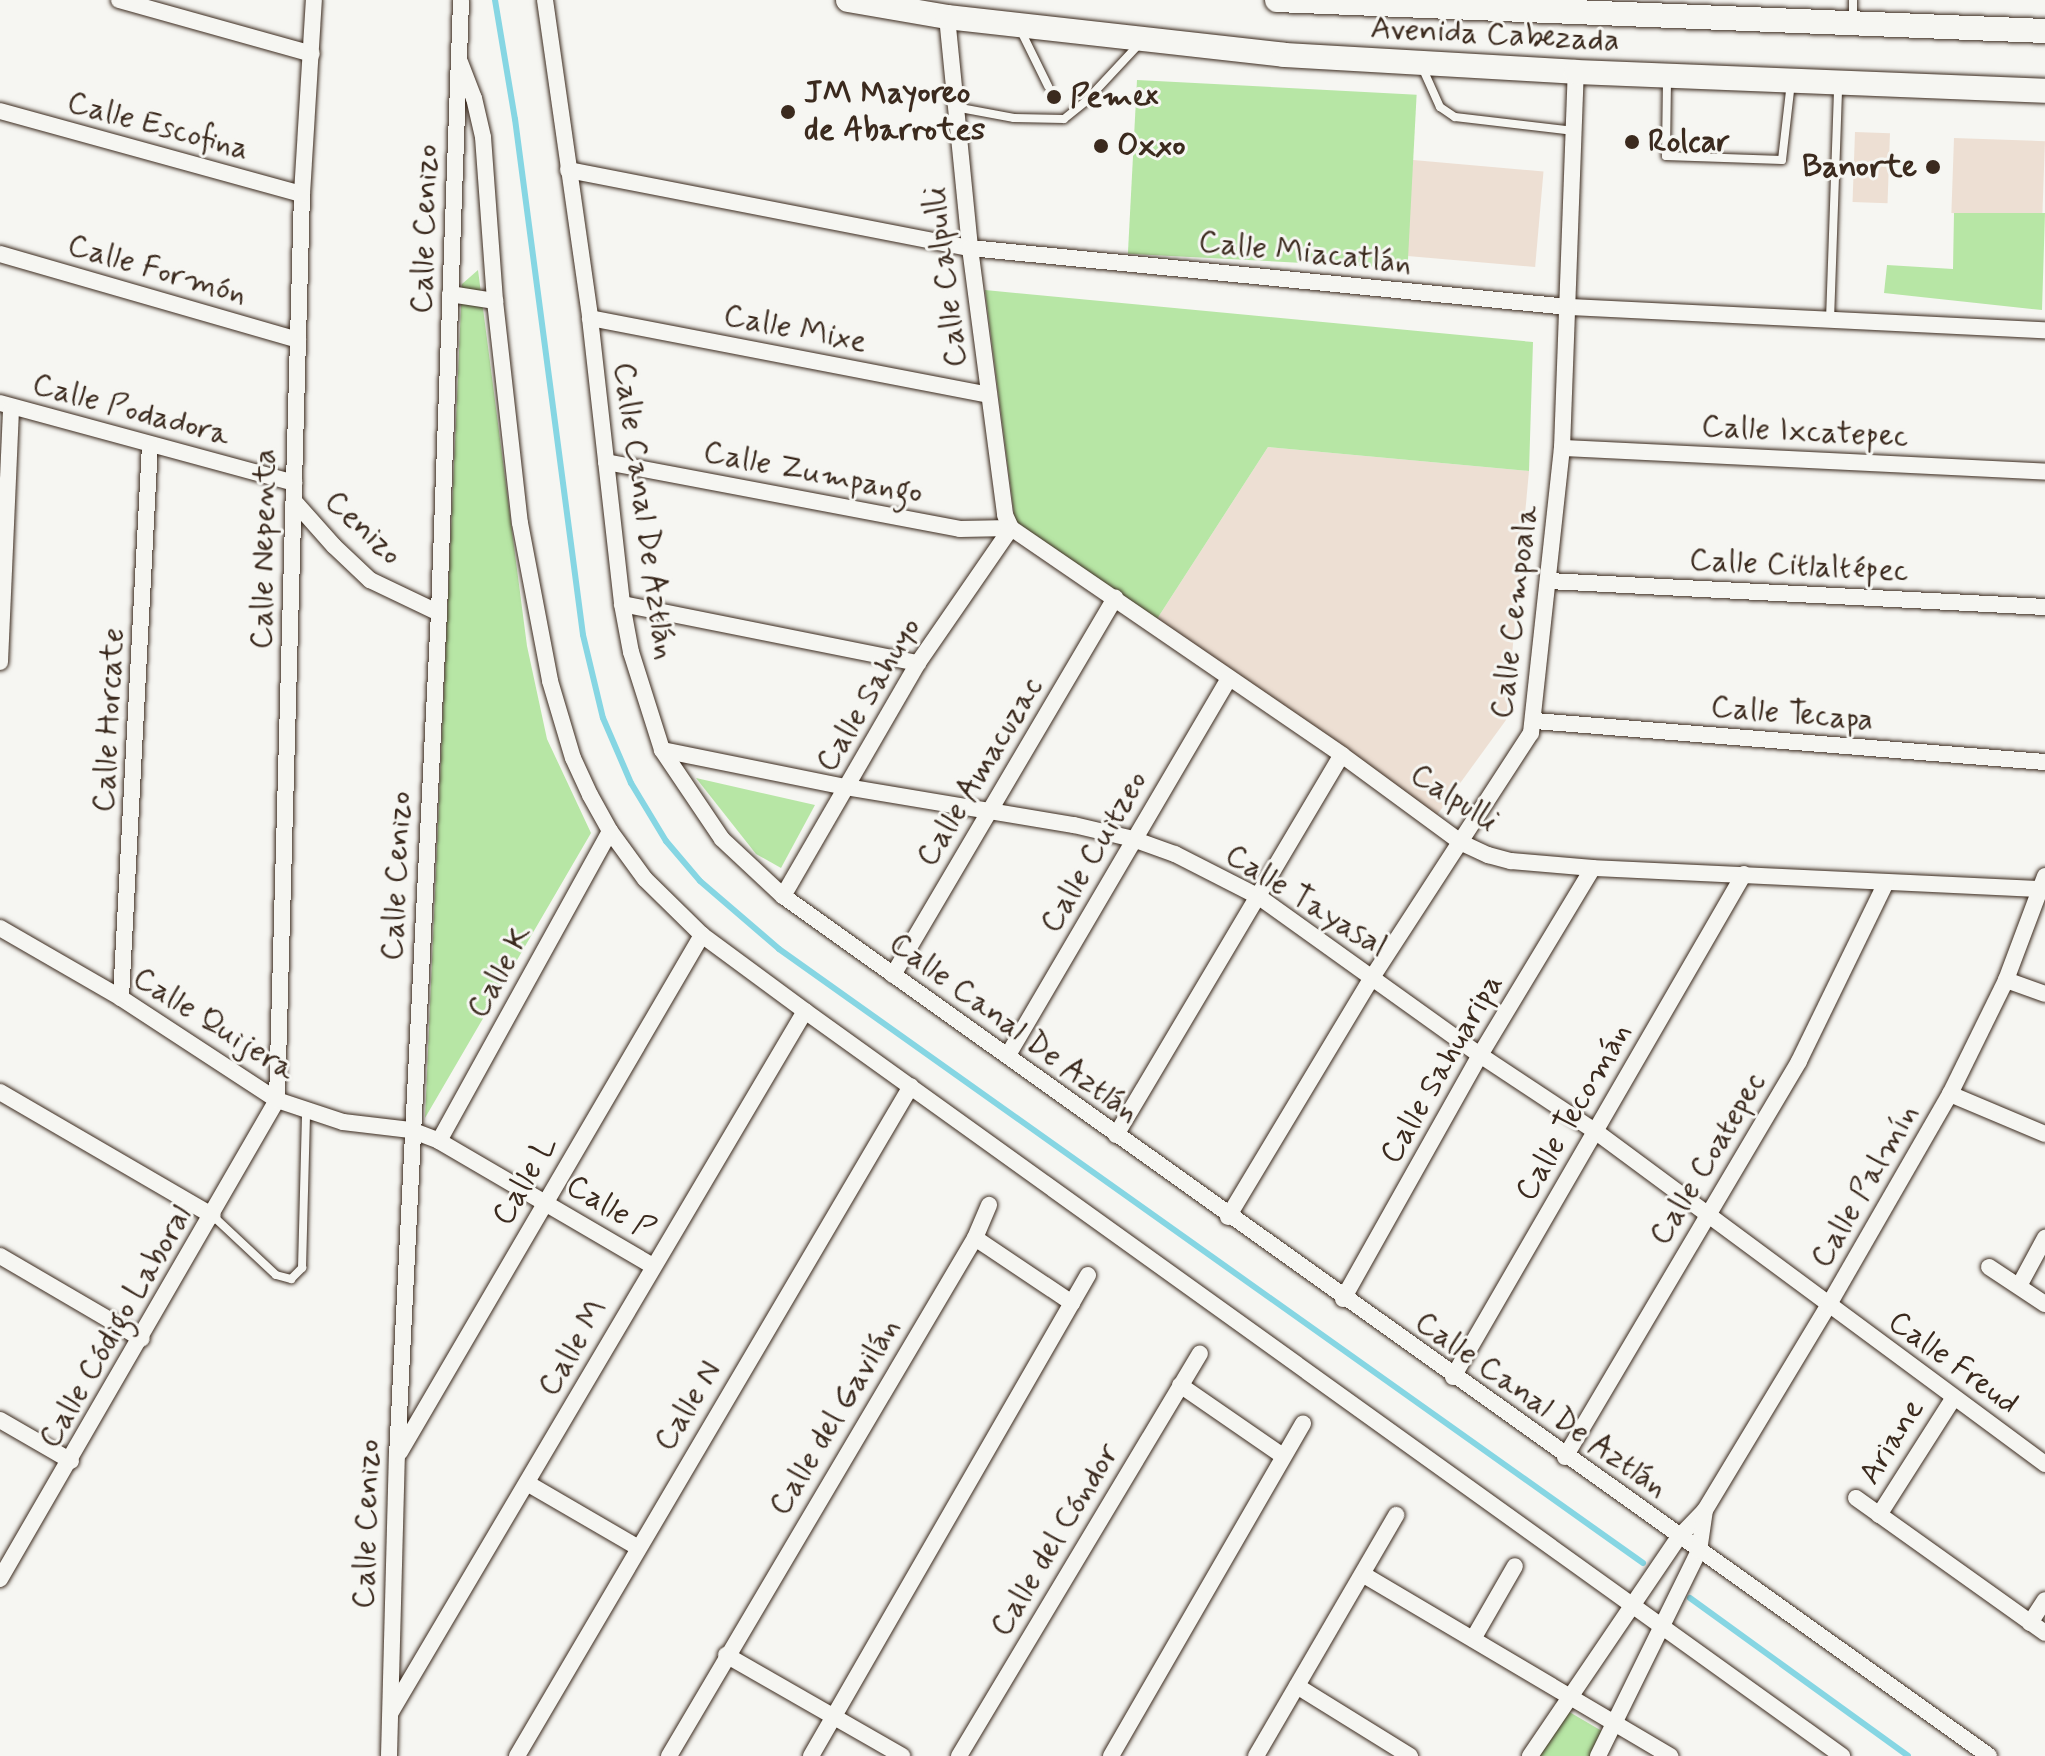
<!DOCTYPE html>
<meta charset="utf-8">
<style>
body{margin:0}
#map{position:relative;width:2045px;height:1756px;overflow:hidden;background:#f6f6f2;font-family:Mynerve,sans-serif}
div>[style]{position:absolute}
.built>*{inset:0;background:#eddfd3;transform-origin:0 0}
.green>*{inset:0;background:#b7e6a5;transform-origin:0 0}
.stream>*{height:6px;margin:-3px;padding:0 3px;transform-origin:3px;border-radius:3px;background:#86d6e3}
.roads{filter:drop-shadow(0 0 2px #3b2a1e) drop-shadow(0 0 2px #3b2a1e)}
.service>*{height:8px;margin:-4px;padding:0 4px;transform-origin:4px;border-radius:4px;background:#f6f6f2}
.minor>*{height:16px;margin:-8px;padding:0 8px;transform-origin:8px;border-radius:8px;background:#f6f6f2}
.secondary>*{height:24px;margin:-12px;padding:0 12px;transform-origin:12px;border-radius:12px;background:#f6f6f2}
.dots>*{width:22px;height:22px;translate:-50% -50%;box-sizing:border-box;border:4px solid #f6f6f2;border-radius:50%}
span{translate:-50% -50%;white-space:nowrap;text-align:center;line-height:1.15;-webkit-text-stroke:6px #f6f6f2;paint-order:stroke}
.street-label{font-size:32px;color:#3b2a1e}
.poi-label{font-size:32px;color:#3b2a1e;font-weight:700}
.left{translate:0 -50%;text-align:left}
.right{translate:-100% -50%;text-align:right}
</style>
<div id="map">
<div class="built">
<div style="left:1855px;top:132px;width:35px;height:70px;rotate:2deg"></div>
<div style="left:1954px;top:138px;width:91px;height:75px;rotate:2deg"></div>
<div style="left:1413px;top:160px;width:131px;height:96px;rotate:5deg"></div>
<div style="clip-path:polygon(1268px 447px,1529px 471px,1506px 720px,1437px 815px,1157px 619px)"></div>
</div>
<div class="green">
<div style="left:1137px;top:80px;width:280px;height:174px;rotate:3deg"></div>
<div style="clip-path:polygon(1954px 213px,2045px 213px,2042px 310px,1884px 293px,1887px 265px,1953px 269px)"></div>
<div style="clip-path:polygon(478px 270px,527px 646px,547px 739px,591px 833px,425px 1118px,462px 284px)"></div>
<div style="clip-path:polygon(985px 290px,1533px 342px,1529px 471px,1268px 447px,1157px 619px,1015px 521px)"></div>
<div style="clip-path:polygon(696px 778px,815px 805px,781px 868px,756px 854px)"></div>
<div style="clip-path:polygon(1566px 1710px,1607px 1734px,1594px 1756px,1538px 1756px)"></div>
</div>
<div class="stream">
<div style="left:495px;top:0;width:121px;rotate:80.5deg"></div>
<div style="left:515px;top:119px;width:520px;rotate:82.49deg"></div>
<div style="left:583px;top:635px;width:85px;rotate:76.5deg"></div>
<div style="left:603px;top:718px;width:71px;rotate:66.7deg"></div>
<div style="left:631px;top:783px;width:68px;rotate:58.9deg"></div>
<div style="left:666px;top:841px;width:52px;rotate:49.6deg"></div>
<div style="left:700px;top:881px;width:104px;rotate:40.7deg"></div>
<div style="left:779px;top:949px;width:1060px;rotate:35.4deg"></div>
<div style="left:1690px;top:1598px;width:269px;rotate:35.9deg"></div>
</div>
<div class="roads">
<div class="service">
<div style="left:1853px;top:0;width:19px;rotate:90deg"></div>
<div style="left:1020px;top:29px;width:64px;rotate:63.8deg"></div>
<div style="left:1422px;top:67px;width:44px;rotate:65.8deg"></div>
<div style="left:1440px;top:107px;width:18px;rotate:34deg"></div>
<div style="left:1455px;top:117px;width:120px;rotate:6.7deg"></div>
<div style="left:1667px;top:80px;width:76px;rotate:90.8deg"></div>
<div style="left:1666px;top:156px;width:116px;rotate:2deg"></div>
<div style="left:1782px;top:160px;width:79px;rotate:-83.4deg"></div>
<div style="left:955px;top:107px;width:60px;rotate:10.6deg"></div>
<div style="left:1014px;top:118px;width:50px;rotate:1.1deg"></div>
<div style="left:1064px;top:119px;width:28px;rotate:-39deg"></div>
<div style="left:1086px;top:101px;width:79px;rotate:-47deg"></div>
<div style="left:1830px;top:320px;width:233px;rotate:-88deg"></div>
<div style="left:213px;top:1216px;width:86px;rotate:43.1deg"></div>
<div style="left:276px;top:1275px;width:16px;rotate:15deg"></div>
<div style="left:291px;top:1279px;width:16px;rotate:-45deg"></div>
<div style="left:302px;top:1268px;width:157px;rotate:-88.5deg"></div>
</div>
<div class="minor">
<div style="left:119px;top:0;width:200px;rotate:15.6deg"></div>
<div style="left:545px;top:0;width:321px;rotate:81.9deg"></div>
<div style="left:590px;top:318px;width:288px;rotate:83.6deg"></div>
<div style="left:622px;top:604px;width:49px;rotate:79.4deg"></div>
<div style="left:631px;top:652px;width:103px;rotate:72.4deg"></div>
<div style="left:662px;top:750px;width:107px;rotate:56deg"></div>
<div style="left:722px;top:839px;width:83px;rotate:43.1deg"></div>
<div style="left:783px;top:896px;width:1481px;rotate:35.49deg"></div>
<div style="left:947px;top:17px;width:232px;rotate:84.3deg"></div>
<div style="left:970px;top:248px;width:269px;rotate:82.5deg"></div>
<div style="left:1005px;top:515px;width:14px;rotate:65deg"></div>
<div style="left:1011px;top:528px;width:401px;rotate:34.4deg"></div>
<div style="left:1342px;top:755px;width:149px;rotate:36.3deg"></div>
<div style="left:1462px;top:843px;width:29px;rotate:25deg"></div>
<div style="left:1488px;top:855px;width:24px;rotate:15deg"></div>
<div style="left:1511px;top:861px;width:82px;rotate:4.9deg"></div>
<div style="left:1593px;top:868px;width:448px;rotate:2.7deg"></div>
<div style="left:460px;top:62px;width:39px;rotate:69deg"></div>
<div style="left:474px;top:98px;width:40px;rotate:77deg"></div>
<div style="left:483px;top:137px;width:164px;rotate:85.8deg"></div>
<div style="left:495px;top:301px;width:223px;rotate:83.6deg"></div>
<div style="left:520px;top:523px;width:161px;rotate:79.2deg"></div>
<div style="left:550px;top:681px;width:80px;rotate:73.4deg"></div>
<div style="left:573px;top:758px;width:41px;rotate:65.3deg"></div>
<div style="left:590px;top:795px;width:41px;rotate:60.9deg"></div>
<div style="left:610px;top:831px;width:59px;rotate:53.9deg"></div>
<div style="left:645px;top:879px;width:80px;rotate:44.5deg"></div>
<div style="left:702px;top:935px;width:128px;rotate:36.4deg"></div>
<div style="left:805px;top:1011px;width:1277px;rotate:35.69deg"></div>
<div style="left:0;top:111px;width:313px;rotate:15.4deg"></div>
<div style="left:568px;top:170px;width:409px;rotate:11deg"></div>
<div style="left:970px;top:248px;width:601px;rotate:5.63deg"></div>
<div style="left:1568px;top:307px;width:478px;rotate:2.8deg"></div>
<div style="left:0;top:254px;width:310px;rotate:16.1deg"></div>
<div style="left:450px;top:294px;width:46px;rotate:8.8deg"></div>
<div style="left:590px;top:318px;width:406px;rotate:10.9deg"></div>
<div style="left:0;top:403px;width:305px;rotate:15.2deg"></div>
<div style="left:1562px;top:448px;width:484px;rotate:2.8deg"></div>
<div style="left:606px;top:462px;width:360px;rotate:10.7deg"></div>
<div style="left:960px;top:529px;width:51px;rotate:-1.1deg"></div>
<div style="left:294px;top:501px;width:60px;rotate:48.4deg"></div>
<div style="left:334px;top:546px;width:50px;rotate:43.4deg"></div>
<div style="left:370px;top:580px;width:76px;rotate:25.6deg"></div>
<div style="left:1549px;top:581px;width:497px;rotate:3deg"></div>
<div style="left:622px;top:604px;width:302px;rotate:11.3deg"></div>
<div style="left:0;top:662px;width:255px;rotate:-87.5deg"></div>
<div style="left:1535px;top:721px;width:512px;rotate:4.6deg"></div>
<div style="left:662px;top:750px;width:188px;rotate:11.4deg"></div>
<div style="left:846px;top:787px;width:231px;rotate:9.5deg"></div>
<div style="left:1074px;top:825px;width:61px;rotate:13.3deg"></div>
<div style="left:1133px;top:839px;width:45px;rotate:19.7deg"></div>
<div style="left:1175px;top:854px;width:94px;rotate:27.1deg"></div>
<div style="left:1259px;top:897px;width:272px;rotate:35.6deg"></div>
<div style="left:1480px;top:1055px;width:138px;rotate:33.5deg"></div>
<div style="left:1595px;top:1131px;width:560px;rotate:36.5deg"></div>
<div style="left:783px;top:896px;width:269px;rotate:-59.9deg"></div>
<div style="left:918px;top:663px;width:164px;rotate:-55.4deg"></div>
<div style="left:0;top:928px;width:140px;rotate:30deg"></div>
<div style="left:121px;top:998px;width:186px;rotate:33.2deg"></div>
<div style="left:277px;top:1100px;width:70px;rotate:18.4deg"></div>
<div style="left:343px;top:1122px;width:68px;rotate:6.7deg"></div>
<div style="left:411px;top:1130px;width:30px;rotate:21deg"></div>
<div style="left:439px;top:1141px;width:248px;rotate:30.3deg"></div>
<div style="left:893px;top:975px;width:438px;rotate:-59.5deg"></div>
<div style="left:2006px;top:980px;width:41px;rotate:19.7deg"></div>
<div style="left:121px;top:998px;width:554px;rotate:-87deg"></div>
<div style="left:1008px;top:1055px;width:437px;rotate:-59.6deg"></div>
<div style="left:0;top:1092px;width:246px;rotate:30.2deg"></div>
<div style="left:1950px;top:1094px;width:103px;rotate:22.8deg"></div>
<div style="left:1116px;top:1135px;width:442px;rotate:-59.3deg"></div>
<div style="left:439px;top:1141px;width:354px;rotate:-61.1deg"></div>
<div style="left:1228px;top:1217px;width:281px;rotate:-59deg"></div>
<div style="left:1373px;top:976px;width:290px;rotate:-57deg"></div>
<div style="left:1531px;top:733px;width:287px;rotate:-83.8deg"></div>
<div style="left:1562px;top:448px;width:376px;rotate:-87.9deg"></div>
<div style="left:975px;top:1238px;width:117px;rotate:33.8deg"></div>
<div style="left:0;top:1256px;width:164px;rotate:30.3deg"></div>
<div style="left:1989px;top:1267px;width:67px;rotate:33.5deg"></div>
<div style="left:2019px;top:1286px;width:55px;rotate:-61.6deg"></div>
<div style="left:1343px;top:1299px;width:280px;rotate:-60.7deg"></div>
<div style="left:1480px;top:1055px;width:218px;rotate:-58.9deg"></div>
<div style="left:1453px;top:1377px;width:581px;rotate:-59.95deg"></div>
<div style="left:1180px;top:1385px;width:125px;rotate:34.6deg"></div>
<div style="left:0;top:1420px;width:82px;rotate:30deg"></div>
<div style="left:400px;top:1452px;width:599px;rotate:-59.71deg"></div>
<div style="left:1565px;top:1457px;width:460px;rotate:-59.4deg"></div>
<div style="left:1799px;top:1061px;width:198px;rotate:-64deg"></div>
<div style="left:527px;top:1483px;width:127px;rotate:30.2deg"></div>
<div style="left:1856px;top:1498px;width:232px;rotate:35.5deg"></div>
<div style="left:1879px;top:1515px;width:138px;rotate:-57.5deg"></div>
<div style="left:1364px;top:1575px;width:356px;rotate:30.6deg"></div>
<div style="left:0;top:1579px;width:553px;rotate:-59.96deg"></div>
<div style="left:277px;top:1100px;width:906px;rotate:-88.42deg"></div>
<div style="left:302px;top:194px;width:194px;rotate:-86.5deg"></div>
<div style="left:2030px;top:1623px;width:27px;rotate:-57deg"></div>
<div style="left:1473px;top:1639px;width:84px;rotate:-60.1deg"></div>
<div style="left:726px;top:1655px;width:203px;rotate:29.8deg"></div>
<div style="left:1297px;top:1686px;width:133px;rotate:31.8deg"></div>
<div style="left:391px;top:1712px;width:814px;rotate:-59.43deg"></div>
<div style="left:389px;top:1756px;width:300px;rotate:-88.5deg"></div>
<div style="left:397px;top:1456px;width:844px;rotate:-87.15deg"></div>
<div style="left:439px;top:613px;width:613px;rotate:-87.94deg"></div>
<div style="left:517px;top:1756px;width:777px;rotate:-59.54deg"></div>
<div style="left:669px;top:1756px;width:602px;rotate:-59.43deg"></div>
<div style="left:975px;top:1238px;width:36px;rotate:-67deg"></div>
<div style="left:811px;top:1756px;width:555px;rotate:-60.06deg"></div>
<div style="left:959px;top:1756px;width:469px;rotate:-59.1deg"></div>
<div style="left:1111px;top:1756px;width:384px;rotate:-60deg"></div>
<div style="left:1256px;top:1756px;width:279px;rotate:-59.8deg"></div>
<div style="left:1530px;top:1756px;width:265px;rotate:-55.8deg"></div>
<div style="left:1679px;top:1537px;width:37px;rotate:-46deg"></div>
<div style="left:1705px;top:1510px;width:238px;rotate:-58.9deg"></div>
<div style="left:1828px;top:1306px;width:245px;rotate:-60.1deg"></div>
<div style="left:1950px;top:1094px;width:127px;rotate:-63.8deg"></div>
<div style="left:2006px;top:980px;width:111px;rotate:-69.4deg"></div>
<div style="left:1598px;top:1756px;width:229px;rotate:-63.8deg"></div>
<div style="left:1699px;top:1551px;width:41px;rotate:-81.7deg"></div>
</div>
<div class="secondary">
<div style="left:848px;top:0;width:100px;rotate:9.7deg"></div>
<div style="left:947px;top:17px;width:339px;rotate:6.4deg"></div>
<div style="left:1284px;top:55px;width:292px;rotate:3.3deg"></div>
<div style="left:1576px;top:72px;width:469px;rotate:2.3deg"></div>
<div style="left:1277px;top:0;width:769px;rotate:2.31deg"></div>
</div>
</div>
<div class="dots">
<div style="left:1054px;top:97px;background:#3b2a1e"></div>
<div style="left:788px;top:112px;background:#3b2a1e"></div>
<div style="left:1632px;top:142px;background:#3b2a1e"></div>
<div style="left:1101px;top:146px;background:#3b2a1e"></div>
<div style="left:1933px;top:167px;background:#3b2a1e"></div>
</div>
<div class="street-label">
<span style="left:1495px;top:35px;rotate:3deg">Avenida Cabezada</span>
<span style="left:158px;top:126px;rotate:15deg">Calle Escofina</span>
<span style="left:425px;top:229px;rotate:-88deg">Calle Cenizo</span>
<span style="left:1305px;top:253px;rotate:6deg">Calle Miacatlán</span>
<span style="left:157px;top:270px;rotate:16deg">Calle Formón</span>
<span style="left:946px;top:277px;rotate:-97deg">Calle Calpulli</span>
<span style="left:795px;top:329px;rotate:11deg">Calle Mixe</span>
<span style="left:131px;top:410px;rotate:15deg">Calle Podadora</span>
<span style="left:1805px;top:432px;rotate:3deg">Calle Ixcatepec</span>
<span style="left:813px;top:473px;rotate:11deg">Calle Zumpango</span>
<span style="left:644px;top:511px;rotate:82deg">Calle Canal De Aztlán</span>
<span style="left:363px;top:528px;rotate:43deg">Cenizo</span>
<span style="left:264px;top:549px;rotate:-89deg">Calle Nepenta</span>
<span style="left:1799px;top:566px;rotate:3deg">Calle Citlaltépec</span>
<span style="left:1515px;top:612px;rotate:-83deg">Calle Cempoala</span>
<span style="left:869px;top:695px;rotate:-59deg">Calle Sahuyo</span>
<span style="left:1792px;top:714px;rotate:5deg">Calle Tecapa</span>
<span style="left:109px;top:720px;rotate:-87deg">Calle Horcate</span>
<span style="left:980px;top:772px;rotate:-59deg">Calle Amacuzac</span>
<span style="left:1454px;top:798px;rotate:33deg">Calpulli</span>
<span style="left:1094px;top:852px;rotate:-60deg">Calle Cuitzeo</span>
<span style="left:397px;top:876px;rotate:-87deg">Calle Cenizo</span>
<span style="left:1306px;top:901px;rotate:32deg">Calle Tayasal</span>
<span style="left:500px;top:972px;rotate:-61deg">Calle K</span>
<span style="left:214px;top:1024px;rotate:32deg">Calle Quijera</span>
<span style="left:1014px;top:1028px;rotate:36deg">Calle Canal De Aztlán</span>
<span style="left:1442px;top:1069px;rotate:-60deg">Calle Sahuaripa</span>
<span style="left:1574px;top:1112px;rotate:-60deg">Calle Tecomán</span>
<span style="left:1708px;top:1159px;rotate:-59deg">Calle Coatepec</span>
<span style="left:525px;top:1181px;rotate:-60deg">Calle L</span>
<span style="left:1865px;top:1186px;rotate:-60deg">Calle Palmín</span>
<span style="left:610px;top:1208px;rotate:31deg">Calle P</span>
<span style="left:116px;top:1327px;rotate:-60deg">Calle Código Laboral</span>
<span style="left:573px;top:1348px;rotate:-60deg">Calle M</span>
<span style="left:1953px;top:1363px;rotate:36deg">Calle Freud</span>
<span style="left:1541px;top:1405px;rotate:35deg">Calle Canal De Aztlán</span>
<span style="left:688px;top:1406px;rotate:-59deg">Calle N</span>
<span style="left:835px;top:1417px;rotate:-59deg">Calle del Gavilán</span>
<span style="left:1892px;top:1442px;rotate:-58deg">Ariane</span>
<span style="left:367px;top:1524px;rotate:-88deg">Calle Cenizo</span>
<span style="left:1055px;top:1540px;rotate:-59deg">Calle del Cóndor</span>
</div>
<div class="poi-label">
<span class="left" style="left:804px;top:112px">JM Mayoreo<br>de Abarrotes</span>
<span class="left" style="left:1070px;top:97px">Pemex</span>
<span class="left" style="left:1648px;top:142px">Rolcar</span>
<span class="left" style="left:1117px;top:146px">Oxxo</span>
<span class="right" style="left:1917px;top:167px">Banorte</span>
</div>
</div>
